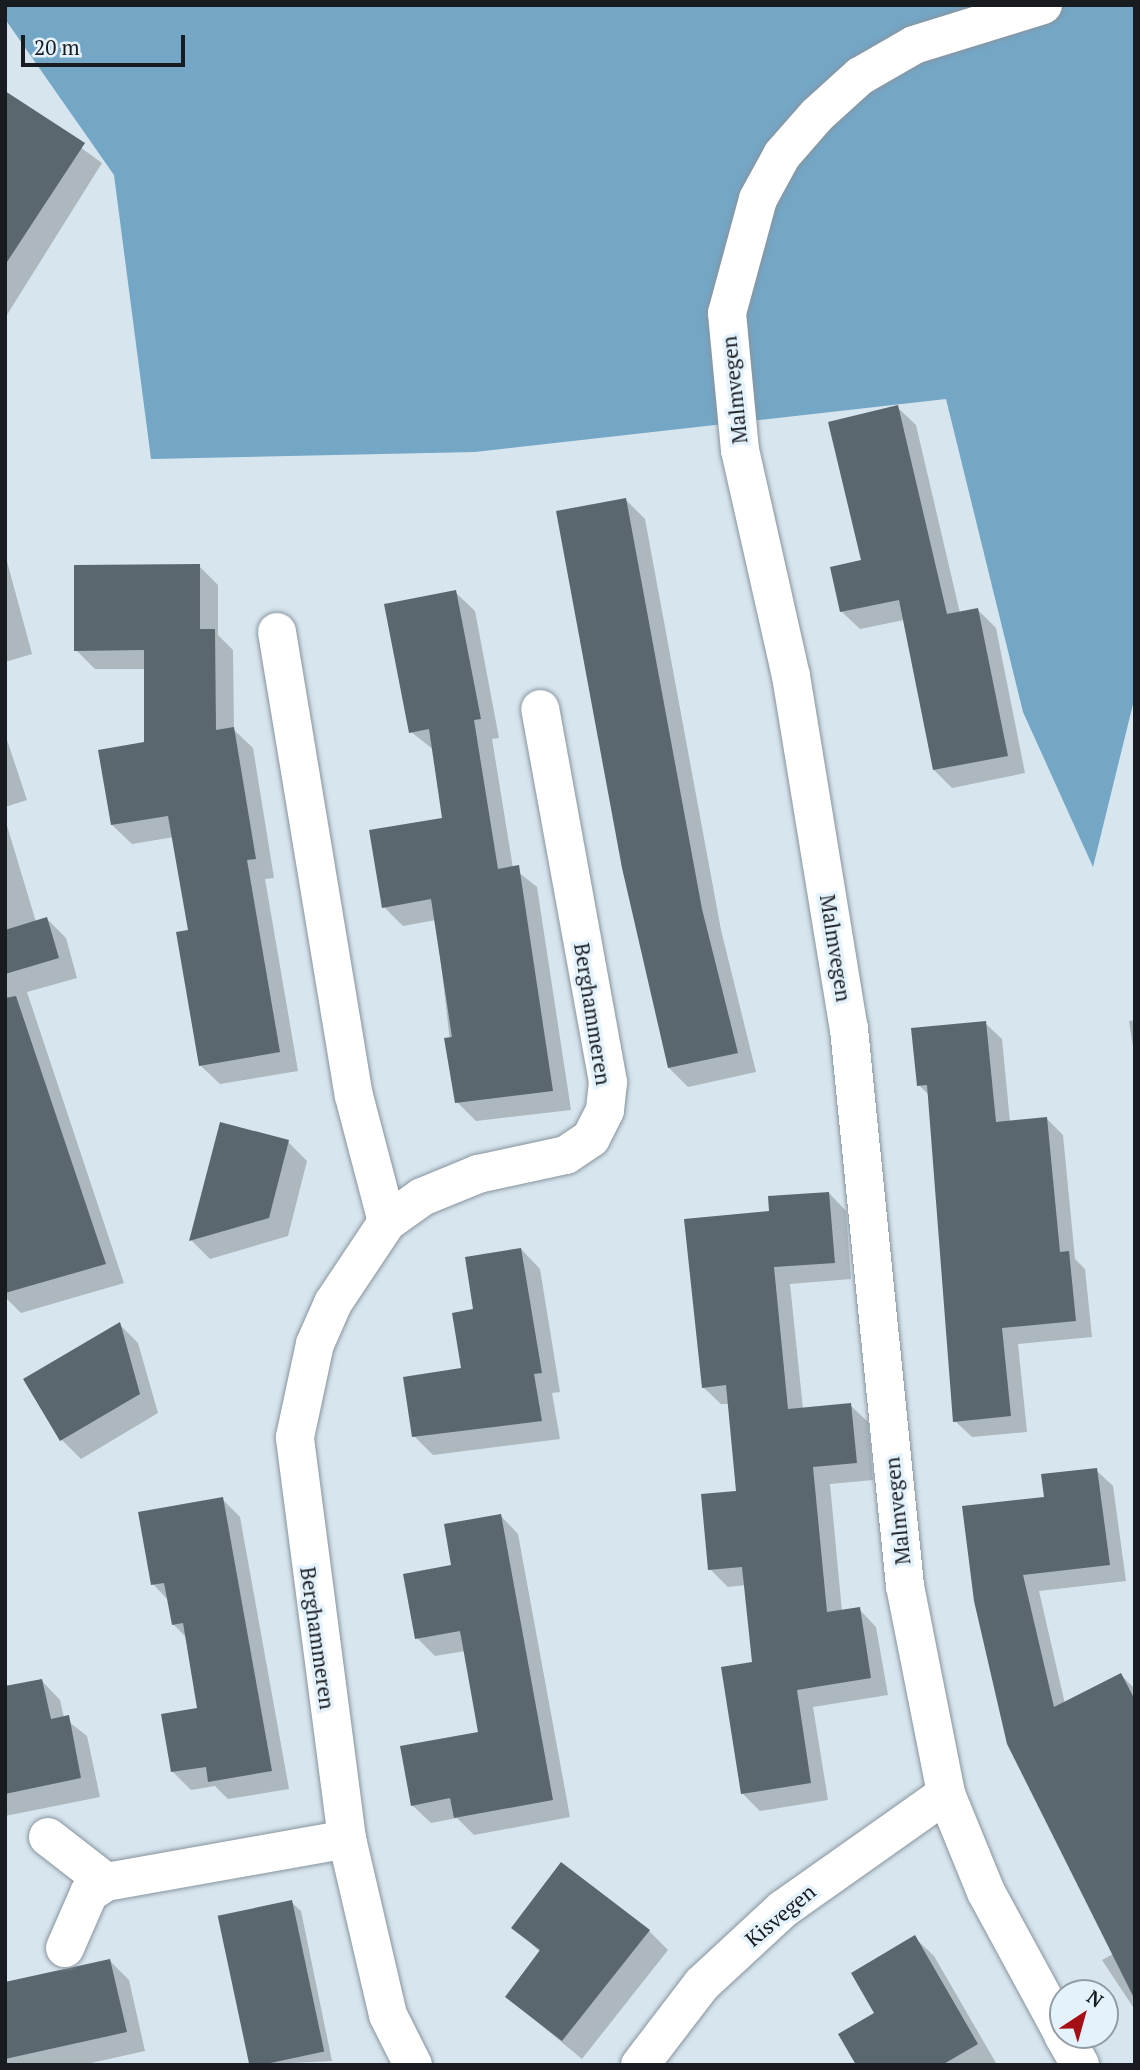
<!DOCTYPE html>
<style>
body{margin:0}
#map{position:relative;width:1140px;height:2070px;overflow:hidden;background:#d7e5ee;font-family:"PT Serif",serif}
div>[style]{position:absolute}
.forest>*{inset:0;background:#74a6c6}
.shadow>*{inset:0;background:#0003}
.building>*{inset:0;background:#5b676f;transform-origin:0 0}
.roads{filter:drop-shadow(0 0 2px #88949d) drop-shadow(0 0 2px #88949d)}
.minor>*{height:38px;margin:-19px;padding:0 19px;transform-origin:19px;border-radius:19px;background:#fff}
span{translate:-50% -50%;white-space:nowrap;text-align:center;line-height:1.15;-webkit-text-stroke:7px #e4f2fb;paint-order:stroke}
.street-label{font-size:21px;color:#181c20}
.frame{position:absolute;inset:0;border:7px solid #181c20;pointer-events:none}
.north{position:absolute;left:1049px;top:1979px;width:70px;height:70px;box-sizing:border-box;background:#e4f2fb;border:2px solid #929ca3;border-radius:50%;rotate:36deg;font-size:19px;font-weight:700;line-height:28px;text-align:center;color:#181c20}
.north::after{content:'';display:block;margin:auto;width:24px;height:32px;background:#a61014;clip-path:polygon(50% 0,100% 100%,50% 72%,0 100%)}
.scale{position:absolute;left:21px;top:35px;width:164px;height:32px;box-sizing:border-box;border:4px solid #181c20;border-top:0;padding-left:9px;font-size:21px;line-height:24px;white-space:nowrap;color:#181c20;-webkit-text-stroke:5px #e4f2fb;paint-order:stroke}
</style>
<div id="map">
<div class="forest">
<div style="clip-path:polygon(5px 5px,1135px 5px,1135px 696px,1093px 867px,1023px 712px,946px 399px,475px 452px,151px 459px,114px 175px,5px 19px)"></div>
</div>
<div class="shadow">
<div style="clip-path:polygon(5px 93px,102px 163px,5px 318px)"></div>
<div style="clip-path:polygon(897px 407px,916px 425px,960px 613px,978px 610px,996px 628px,1025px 773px,952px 788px,934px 770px,904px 620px,860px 629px,841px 611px,863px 562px)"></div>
<div style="clip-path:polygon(626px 500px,645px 519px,721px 930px,756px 1072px,688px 1087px,669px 1068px)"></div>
<div style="clip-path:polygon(5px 554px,32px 654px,5px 662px)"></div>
<div style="clip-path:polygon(199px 566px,218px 585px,218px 635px,233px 650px,234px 730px,253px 748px,274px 878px,265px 879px,298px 1071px,220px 1084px,200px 1065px,190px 931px,174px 837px,132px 844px,112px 825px,146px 744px,146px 669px,95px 669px,76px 650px)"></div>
<div style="clip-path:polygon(455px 592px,475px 611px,499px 738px,492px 739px,513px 868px,537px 887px,571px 1110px,476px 1121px,457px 1102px,436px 920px,403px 926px,384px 907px,444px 819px,434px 750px,411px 732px)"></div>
<div style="clip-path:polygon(5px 734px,27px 800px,5px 807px)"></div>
<div style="clip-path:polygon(5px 819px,36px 922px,47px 919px,66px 938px,77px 978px,27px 992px,124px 1283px,21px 1313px,5px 1297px)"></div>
<div style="clip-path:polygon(1135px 1020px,1135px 1060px,1129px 1021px)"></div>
<div style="clip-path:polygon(985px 1023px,1002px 1039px,1010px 1122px,1047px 1119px,1063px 1135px,1075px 1259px,1085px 1269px,1092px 1337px,1018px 1344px,1027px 1432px,972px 1437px,955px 1421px,930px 1096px,919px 1085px)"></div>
<div style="clip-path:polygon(288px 1142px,307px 1161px,288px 1236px,210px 1259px,191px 1240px)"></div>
<div style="clip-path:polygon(829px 1193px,846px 1211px,851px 1279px,790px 1284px,803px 1409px,850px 1405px,868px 1422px,873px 1480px,830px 1484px,842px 1612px,859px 1609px,876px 1627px,888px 1695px,813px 1707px,828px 1800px,760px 1811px,742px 1793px,754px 1663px,746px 1585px,728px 1587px,710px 1569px,738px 1493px,729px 1404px,721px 1404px,703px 1387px,771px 1212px)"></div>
<div style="clip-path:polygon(521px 1249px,540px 1269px,560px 1392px,552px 1393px,560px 1439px,433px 1455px,414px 1436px,463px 1369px,475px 1311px)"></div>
<div style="clip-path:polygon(119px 1324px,138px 1343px,158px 1413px,81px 1459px,62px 1440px)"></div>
<div style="clip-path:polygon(1096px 1470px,1113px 1486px,1126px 1581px,1039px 1591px,1065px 1704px,1121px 1675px,1135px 1689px,1135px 2010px,1102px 1960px,1113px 1954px,975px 1601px,1046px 1498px)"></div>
<div style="clip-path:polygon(222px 1499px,240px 1517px,289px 1789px,228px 1799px,215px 1786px,191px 1790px,172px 1771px,199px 1709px,187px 1638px,173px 1624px,169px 1601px,153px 1584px)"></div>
<div style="clip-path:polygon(500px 1515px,518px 1534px,570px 1817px,474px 1835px,457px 1818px,431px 1823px,412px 1805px,480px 1733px,465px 1651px,435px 1656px,417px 1638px,453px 1567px)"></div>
<div style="clip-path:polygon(41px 1680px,60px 1700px,64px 1718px,87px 1736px,100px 1797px,5px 1816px,5px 1688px)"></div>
<div style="clip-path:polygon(291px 1902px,301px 1911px,332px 2061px,250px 2065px)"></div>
<div style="clip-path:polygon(514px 1927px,649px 1931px,668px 1950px,582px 2059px,507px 1997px,540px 1952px)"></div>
<div style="clip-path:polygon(914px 1937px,934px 1956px,996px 2063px,858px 2065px)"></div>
<div style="clip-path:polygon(110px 1961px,129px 1980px,145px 2051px,82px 2065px,5px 2065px,5px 1984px)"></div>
</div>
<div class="building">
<div style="clip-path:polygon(5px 91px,85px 143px,5px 265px)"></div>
<div style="clip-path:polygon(898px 405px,947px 614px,978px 608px,1008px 756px,933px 770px,899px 600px,840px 612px,830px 567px,861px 560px,828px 422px)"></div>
<div style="clip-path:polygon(626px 498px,702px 909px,738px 1053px,668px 1068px,622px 868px,556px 511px)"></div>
<div style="clip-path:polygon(200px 564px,200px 629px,215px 629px,216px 730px,234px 727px,256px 859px,247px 860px,280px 1052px,199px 1066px,176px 932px,188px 930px,168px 816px,111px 825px,98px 750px,144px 742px,144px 650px,74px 651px,74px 565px)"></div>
<div style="clip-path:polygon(456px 590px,481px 719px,474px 720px,498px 869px,519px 865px,553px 1091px,455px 1103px,444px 1038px,452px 1037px,431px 899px,382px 908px,369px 830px,442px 818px,429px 729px,409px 733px,384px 604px)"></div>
<div style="clip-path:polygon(47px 917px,59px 958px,5px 974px,5px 930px)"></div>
<div style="clip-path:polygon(16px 996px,106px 1264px,5px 1293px,5px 998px)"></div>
<div style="clip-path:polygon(986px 1021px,996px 1122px,1047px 1117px,1060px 1252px,1069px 1251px,1076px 1321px,1002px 1328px,1011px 1416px,953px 1422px,927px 1085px,917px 1086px,911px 1028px)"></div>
<div style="clip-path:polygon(220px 1122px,289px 1140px,269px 1218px,189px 1241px)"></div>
<div style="clip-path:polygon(829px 1192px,835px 1263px,774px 1267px,788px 1409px,851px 1403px,857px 1463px,813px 1467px,827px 1612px,860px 1607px,871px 1678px,797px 1690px,811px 1783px,741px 1794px,721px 1667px,752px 1662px,742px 1567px,708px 1570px,701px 1494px,736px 1491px,726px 1385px,702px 1388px,684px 1219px,769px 1211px,768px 1196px)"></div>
<div style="clip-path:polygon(521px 1248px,542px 1373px,534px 1374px,542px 1421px,412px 1437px,403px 1377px,461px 1368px,452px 1313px,473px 1309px,465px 1257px)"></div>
<div style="clip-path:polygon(120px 1322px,140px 1394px,60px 1441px,23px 1379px)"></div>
<div style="clip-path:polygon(1097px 1468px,1110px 1565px,1023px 1575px,1054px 1707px,1121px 1673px,1135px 1700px,1135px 2000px,1007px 1744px,974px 1601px,962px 1506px,1044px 1497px,1041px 1474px)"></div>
<div style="clip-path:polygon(223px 1497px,272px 1771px,208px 1782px,206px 1767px,171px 1772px,161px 1714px,197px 1708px,183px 1623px,172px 1625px,164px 1583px,151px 1585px,138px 1512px)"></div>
<div style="clip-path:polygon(501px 1514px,553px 1800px,454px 1818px,450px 1798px,411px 1806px,400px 1746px,478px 1732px,460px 1631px,415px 1639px,403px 1574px,451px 1565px,444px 1524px)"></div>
<div style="clip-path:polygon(42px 1679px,51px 1719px,69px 1715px,81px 1778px,5px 1794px,5px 1686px)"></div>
<div style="clip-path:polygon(561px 1862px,650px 1930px,562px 2041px,505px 1997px,540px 1950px,511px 1928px)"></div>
<div style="left:292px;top:1900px;width:155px;height:76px;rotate:78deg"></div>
<div style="clip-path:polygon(915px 1935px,978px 2044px,942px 2065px,856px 2065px,838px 2034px,874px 2013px,851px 1973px)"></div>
<div style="clip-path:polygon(110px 1959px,127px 2032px,5px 2059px,5px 1982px)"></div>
</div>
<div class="roads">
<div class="minor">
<div style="left:1043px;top:5px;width:135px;rotate:162.8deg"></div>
<div style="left:914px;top:45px;width:62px;rotate:150.1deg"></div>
<div style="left:860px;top:76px;width:58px;rotate:137.8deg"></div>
<div style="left:817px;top:115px;width:53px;rotate:131.2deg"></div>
<div style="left:782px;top:155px;width:50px;rotate:118.6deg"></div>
<div style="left:758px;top:199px;width:118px;rotate:105.2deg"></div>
<div style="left:727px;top:313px;width:138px;rotate:84.6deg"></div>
<div style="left:740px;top:450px;width:232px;rotate:77.3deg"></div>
<div style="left:791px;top:676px;width:358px;rotate:80.7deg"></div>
<div style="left:849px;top:1029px;width:560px;rotate:84.26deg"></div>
<div style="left:905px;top:1586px;width:212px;rotate:78.8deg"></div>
<div style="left:946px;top:1794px;width:106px;rotate:67.8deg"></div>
<div style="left:986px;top:1892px;width:162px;rotate:61.5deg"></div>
<div style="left:277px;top:632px;width:470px;rotate:80.6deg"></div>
<div style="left:354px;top:1096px;width:130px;rotate:75.3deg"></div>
<div style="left:48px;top:1837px;width:73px;rotate:37.8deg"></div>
<div style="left:65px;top:1948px;width:60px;rotate:-66.4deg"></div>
<div style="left:89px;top:1893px;width:20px;rotate:-33deg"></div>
<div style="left:106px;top:1882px;width:245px;rotate:-10.1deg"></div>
<div style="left:1063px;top:2035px;width:34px;rotate:60deg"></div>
<div style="left:413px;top:2065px;width:56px;rotate:-116.6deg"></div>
<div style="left:388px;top:2015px;width:181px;rotate:-103.1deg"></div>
<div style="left:347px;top:1839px;width:405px;rotate:-97.4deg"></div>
<div style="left:295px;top:1437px;width:95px;rotate:-77.9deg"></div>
<div style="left:315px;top:1344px;width:45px;rotate:-66.3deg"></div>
<div style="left:333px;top:1303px;width:97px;rotate:-56.3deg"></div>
<div style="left:387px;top:1222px;width:43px;rotate:-35.5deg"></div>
<div style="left:422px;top:1197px;width:61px;rotate:-22.3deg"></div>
<div style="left:478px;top:1174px;width:90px;rotate:-12.2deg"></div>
<div style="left:566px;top:1155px;width:30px;rotate:-34deg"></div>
<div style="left:591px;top:1138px;width:31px;rotate:-63deg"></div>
<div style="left:605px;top:1110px;width:28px;rotate:-84deg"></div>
<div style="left:608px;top:1082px;width:379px;rotate:-100.3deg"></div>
<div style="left:640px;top:2065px;width:102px;rotate:-52.6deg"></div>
<div style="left:702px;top:1984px;width:110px;rotate:-42.8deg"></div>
<div style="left:783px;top:1909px;width:199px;rotate:-35.2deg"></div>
</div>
</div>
<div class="street-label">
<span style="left:734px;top:390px;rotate:-96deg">Malmvegen</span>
<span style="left:836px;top:948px;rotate:81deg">Malmvegen</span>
<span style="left:593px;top:1014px;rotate:81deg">Berghammeren</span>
<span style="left:897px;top:1511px;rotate:-96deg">Malmvegen</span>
<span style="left:318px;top:1638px;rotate:82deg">Berghammeren</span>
<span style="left:780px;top:1915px;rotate:-40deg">Kisvegen</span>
</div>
<div class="frame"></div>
<div class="north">N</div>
<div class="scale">20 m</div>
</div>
